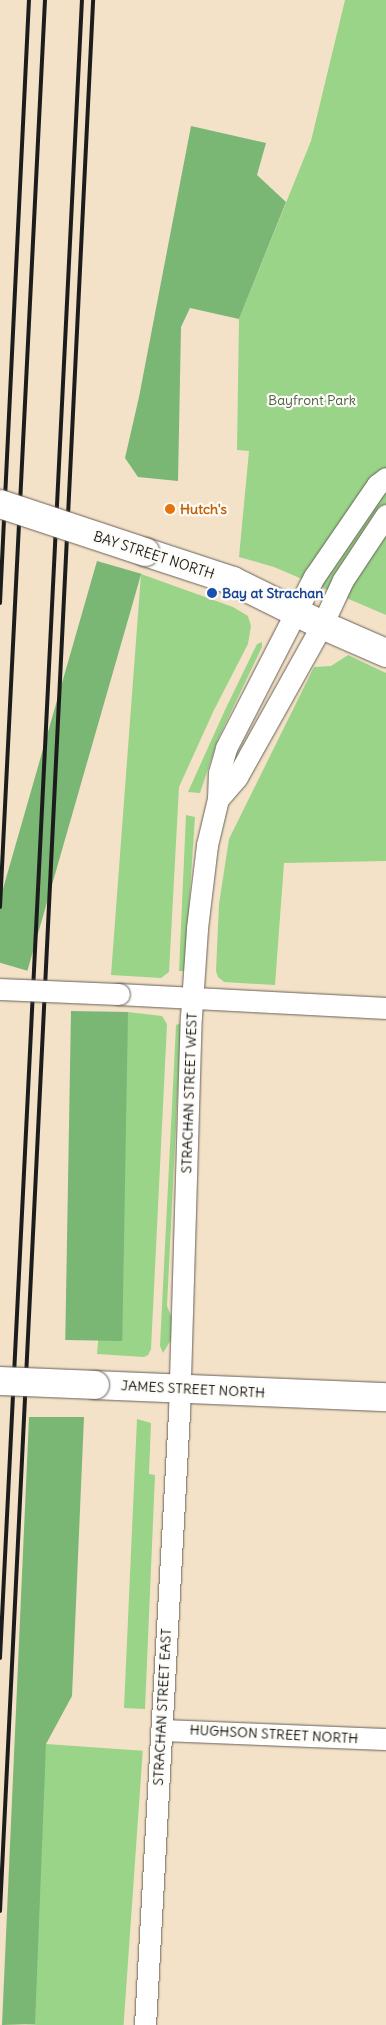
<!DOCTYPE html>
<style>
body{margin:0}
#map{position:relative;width:386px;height:2025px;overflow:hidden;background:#f4e2c8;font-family:Delius,sans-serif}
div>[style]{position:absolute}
.green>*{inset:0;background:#99d488;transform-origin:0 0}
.forest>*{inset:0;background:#7ab674;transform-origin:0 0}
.roads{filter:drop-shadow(0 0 1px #686158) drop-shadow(0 0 1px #686158)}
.street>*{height:21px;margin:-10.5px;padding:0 10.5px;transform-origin:10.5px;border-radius:10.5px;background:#fff}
.secondary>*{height:28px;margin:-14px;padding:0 14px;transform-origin:14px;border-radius:14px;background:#fff}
.rail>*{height:4px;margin:-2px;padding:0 2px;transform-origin:2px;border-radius:2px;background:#1c1c1c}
.bridges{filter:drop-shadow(0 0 1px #686158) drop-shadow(0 0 1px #686158)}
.street-bridge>*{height:21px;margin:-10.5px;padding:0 10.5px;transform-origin:10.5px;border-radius:10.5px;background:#fff}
.secondary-bridge>*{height:28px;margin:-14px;padding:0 14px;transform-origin:14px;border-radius:14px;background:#fff}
.dots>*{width:14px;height:14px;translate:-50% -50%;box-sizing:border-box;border:2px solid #fdfcf7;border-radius:50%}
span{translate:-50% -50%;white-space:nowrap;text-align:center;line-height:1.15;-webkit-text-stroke:4.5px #fdfcf7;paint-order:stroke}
.park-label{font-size:14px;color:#485c42}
.food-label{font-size:14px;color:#c56008;font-weight:700}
.left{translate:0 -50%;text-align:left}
.street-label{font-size:14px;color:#1c1c1c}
.transit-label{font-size:14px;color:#164399;font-weight:700}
</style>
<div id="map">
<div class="green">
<div style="clip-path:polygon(345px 0,386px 0,386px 615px,274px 567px,239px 557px,249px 451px,237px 450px,239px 319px,311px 141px)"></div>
<div style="clip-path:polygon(141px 574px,233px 607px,248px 616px,251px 626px,248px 644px,214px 710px,179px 787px,169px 972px,161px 978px,111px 975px)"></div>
<div style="clip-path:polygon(262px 642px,262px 647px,218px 739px,200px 793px,188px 792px,225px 710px,257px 644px)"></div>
<div style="clip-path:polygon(348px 655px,386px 673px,386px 861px,284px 863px,275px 985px,224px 982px,218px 977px,216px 971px,219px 904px,229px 839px,314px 667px,331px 666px)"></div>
<div style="clip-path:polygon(186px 815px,195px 817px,185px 965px,184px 971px,179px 971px)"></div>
<div style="clip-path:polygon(128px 1012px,162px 1016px,167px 1024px,151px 1349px,148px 1355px,144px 1357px,97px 1354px)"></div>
<div style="clip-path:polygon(181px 1023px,167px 1306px,172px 1318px,171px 1340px,163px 1353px,160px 1346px,176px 1025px)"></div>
<div style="clip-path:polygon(137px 1419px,151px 1423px,149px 1474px,155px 1475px,145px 1709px,124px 1708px)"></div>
<div style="left:46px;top:1744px;width:97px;height:281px;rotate:4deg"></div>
</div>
<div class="forest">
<div style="clip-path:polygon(191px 126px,266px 143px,257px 175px,286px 202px,239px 319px,190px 308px,181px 327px,178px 481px,138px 477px,125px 458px,139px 397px)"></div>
<div style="left:97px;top:561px;width:46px;height:413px;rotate:16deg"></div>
<div style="left:71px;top:1011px;width:57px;height:329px;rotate:1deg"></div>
<div style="clip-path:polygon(29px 1417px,84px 1417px,72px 1696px,46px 1744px,35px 2024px,2px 2025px)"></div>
</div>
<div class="roads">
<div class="street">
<div style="left:218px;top:799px;width:29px;rotate:-49deg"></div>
<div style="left:237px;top:777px;width:174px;rotate:-60.8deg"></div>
<div style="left:322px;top:625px;width:50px;rotate:-65deg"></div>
<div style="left:343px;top:580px;width:78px;rotate:-56.5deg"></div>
<div style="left:119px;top:994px;width:267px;rotate:3deg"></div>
<div style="left:161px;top:1730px;width:225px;rotate:2.3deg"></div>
<div style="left:145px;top:2025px;width:613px;rotate:-86.82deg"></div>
<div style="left:179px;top:1413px;width:396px;rotate:-88.3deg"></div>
<div style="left:191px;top:1017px;width:89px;rotate:-86.1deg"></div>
<div style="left:197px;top:928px;width:84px;rotate:-83.1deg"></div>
<div style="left:207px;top:845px;width:47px;rotate:-76.6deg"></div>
<div style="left:218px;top:799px;width:26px;rotate:-88deg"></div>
<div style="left:219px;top:773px;width:26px;rotate:-74deg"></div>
<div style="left:226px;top:748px;width:192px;rotate:-62.8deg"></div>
<div style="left:314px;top:577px;width:112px;rotate:-55.6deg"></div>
<div style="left:377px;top:485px;width:11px;rotate:-38deg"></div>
</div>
<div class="secondary">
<div style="left:145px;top:552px;width:93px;rotate:18.2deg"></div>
<div style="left:233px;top:581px;width:99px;rotate:26.3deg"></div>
<div style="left:322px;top:625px;width:70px;rotate:23.6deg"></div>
<div style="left:95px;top:1385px;width:291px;rotate:2.4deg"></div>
</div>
</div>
<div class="rail">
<div style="left:0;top:603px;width:604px;rotate:-87.25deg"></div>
<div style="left:0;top:907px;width:908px;rotate:-87.16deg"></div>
<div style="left:0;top:1658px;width:1660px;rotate:-87.17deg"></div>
<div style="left:0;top:1911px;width:1913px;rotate:-87.21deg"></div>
</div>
<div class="bridges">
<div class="street-bridge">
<div style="left:0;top:989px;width:119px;rotate:2.4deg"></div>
</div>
<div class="secondary-bridge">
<div style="left:0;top:504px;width:153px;rotate:18.3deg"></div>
<div style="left:0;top:1381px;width:95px;rotate:2.4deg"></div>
</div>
</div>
<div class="dots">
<div style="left:170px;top:509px;background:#e8710a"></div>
<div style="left:212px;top:593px;background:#1a4fb4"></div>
</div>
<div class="park-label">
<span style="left:312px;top:400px">Bayfront Park</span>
</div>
<div class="food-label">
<span class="left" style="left:180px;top:509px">Hutch's</span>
</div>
<div class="street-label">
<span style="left:154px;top:555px;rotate:18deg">BAY STREET NORTH</span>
<span style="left:189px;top:1093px;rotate:-88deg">STRACHAN STREET WEST</span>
<span style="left:193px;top:1389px;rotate:3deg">JAMES STREET NORTH</span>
<span style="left:162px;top:1707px;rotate:-87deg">STRACHAN STREET EAST</span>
<span style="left:274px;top:1734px;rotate:3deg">HUGHSON STREET NORTH</span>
</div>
<div class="transit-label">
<span class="left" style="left:222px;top:593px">Bay at Strachan</span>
</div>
</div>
